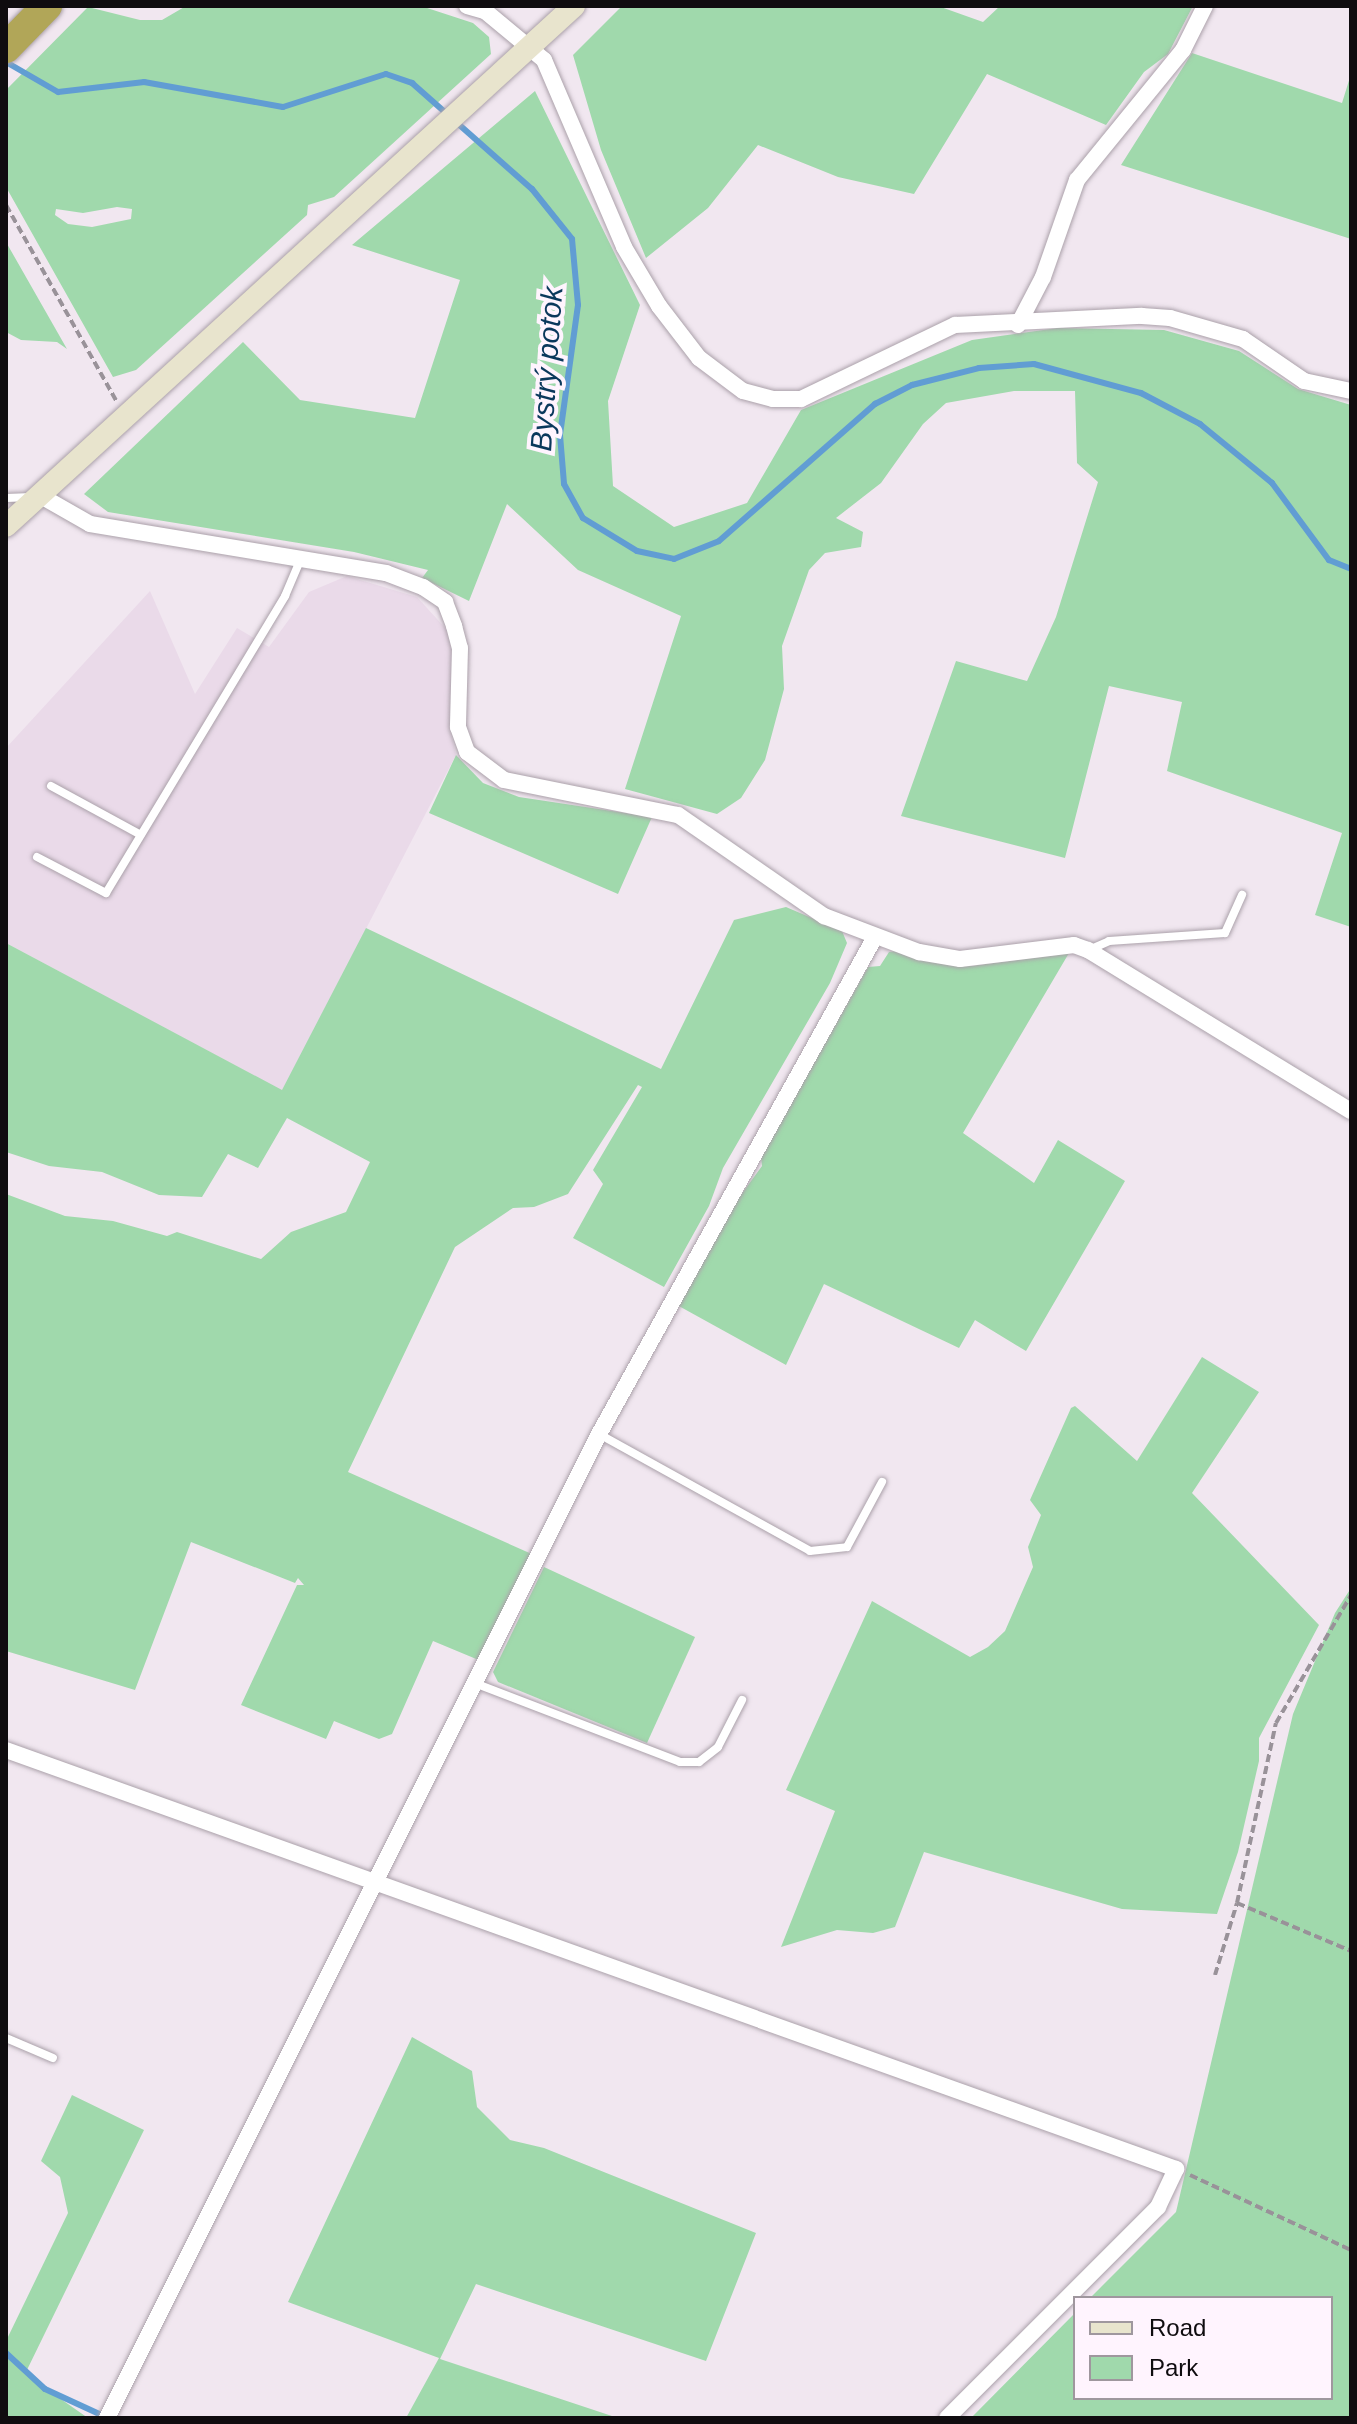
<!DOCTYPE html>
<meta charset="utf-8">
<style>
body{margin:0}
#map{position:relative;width:1357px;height:2424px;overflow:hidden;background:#f1e7f0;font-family:Helvetica,sans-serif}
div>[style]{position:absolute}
.built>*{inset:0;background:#eadae9}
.green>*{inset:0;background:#a0d9ac}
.stream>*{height:6px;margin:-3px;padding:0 3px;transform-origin:3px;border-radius:3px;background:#619dd3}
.path>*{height:4px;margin-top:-2px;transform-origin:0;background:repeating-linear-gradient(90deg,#999299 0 8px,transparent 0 12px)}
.roads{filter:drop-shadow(0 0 2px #aba1aa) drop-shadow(0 0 2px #aba1aa)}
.lane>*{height:8px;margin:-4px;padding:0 4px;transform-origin:4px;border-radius:4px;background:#fff}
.street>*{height:16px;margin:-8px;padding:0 8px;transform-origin:8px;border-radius:8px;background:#fff}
.secondary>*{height:22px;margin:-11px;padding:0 11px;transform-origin:11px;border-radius:11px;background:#e8e4cd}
.highway>*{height:30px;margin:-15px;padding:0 15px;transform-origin:15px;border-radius:15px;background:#b1a658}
span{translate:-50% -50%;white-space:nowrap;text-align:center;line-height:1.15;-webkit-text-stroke:8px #fff4fe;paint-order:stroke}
.water-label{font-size:30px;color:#0a385c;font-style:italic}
.frame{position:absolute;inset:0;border:8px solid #0f0c0f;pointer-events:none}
.legend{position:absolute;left:1073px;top:2296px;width:260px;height:104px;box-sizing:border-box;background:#fff4fe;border:2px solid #9f979e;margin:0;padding:10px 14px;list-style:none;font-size:24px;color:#0f0c0f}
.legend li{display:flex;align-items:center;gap:16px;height:40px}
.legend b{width:40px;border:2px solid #9f979e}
</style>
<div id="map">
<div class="built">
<div style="clip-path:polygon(347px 576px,417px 597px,447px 630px,453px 655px,450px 729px,456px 755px,282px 1091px,6px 943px,6px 748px,150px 591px,195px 694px,237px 628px,269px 647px,309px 592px)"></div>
</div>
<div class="green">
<div style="clip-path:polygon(evenodd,186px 6px,421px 6px,473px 23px,489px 37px,491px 54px,334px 197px,308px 205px,307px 215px,136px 370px,113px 377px,6px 187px,6px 90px,88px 7px,140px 20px,162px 20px,186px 6px,117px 207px,132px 209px,131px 219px,92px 227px,68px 224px,55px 215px,56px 209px,83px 213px,117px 207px)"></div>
<div style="clip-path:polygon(622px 6px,938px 6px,983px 22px,1000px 6px,1193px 6px,1168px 54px,1144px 72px,1106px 125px,987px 74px,914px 194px,838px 177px,758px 145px,708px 208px,646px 258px,601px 150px,573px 55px)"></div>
<div style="clip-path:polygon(1192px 53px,1342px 103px,1351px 74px,1351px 239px,1121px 165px)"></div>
<div style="clip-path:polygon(535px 91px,640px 305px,608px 401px,613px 486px,674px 527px,747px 503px,801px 410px,972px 340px,1058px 328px,1164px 330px,1239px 351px,1298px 389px,1351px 405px,1351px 927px,1315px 915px,1342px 833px,1167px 771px,1182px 702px,1109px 686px,1065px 858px,901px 816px,956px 661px,1027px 681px,1056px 617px,1098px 482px,1077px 463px,1075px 391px,1014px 391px,946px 403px,923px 424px,881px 483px,836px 518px,863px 532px,861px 547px,825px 553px,809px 570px,782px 646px,784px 689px,765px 760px,741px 798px,717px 814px,625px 789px,681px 616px,578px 570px,507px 504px,469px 601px,422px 578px,428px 570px,354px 552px,108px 512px,84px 494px,243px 342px,300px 400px,415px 418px,460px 280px,352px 245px)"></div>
<div style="clip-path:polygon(6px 242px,67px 349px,57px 342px,21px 340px,6px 332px)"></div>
<div style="clip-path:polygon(456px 755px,483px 783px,519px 797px,652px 817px,618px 894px,429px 813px)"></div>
<div style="clip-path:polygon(786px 907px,842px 931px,847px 943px,830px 983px,723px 1168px,709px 1206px,664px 1287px,573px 1238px,603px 1184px,593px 1170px,642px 1087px,638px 1085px,568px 1194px,534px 1207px,513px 1208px,455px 1247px,348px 1472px,534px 1555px,481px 1661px,433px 1641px,392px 1734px,379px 1739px,334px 1721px,326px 1739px,241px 1705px,297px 1585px,304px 1585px,298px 1578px,295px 1583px,191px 1542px,135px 1690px,6px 1651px,6px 1194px,65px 1216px,113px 1221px,167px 1236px,177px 1232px,261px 1259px,291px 1232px,346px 1212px,370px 1162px,287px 1118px,258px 1168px,228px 1154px,202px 1197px,159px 1195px,102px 1172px,49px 1166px,6px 1152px,6px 943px,282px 1090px,366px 928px,661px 1069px,734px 920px)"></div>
<div style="clip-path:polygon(897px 951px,971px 966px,1069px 953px,963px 1133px,1034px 1183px,1058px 1140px,1125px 1181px,1026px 1351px,975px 1320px,959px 1348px,824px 1284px,786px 1365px,677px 1305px,732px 1207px,762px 1166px,761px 1157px,868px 967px,880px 966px,889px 952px)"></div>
<div style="clip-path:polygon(1202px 1357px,1259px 1392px,1192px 1493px,1319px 1625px,1259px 1738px,1259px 1761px,1238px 1852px,1217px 1914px,1122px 1909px,924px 1852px,895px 1927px,873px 1933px,837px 1930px,781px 1947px,835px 1811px,786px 1790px,872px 1601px,970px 1657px,988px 1647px,1005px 1631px,1033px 1567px,1028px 1547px,1041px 1515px,1030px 1500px,1071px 1408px,1075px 1406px,1137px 1461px)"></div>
<div style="clip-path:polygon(544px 1567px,695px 1637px,647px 1743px,498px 1682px,493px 1672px)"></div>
<div style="clip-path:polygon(1351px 1588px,1351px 2418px,971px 2418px,1075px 2313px,1075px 2398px,1331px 2398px,1331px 2298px,1090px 2298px,1176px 2212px,1293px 1714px,1335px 1613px)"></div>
<div style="clip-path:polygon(412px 2037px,472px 2071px,477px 2107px,510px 2140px,544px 2148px,756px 2233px,706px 2361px,476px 2284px,440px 2359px,618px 2418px,406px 2418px,439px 2358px,288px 2302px)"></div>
<div style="clip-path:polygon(72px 2095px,144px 2130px,25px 2374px,88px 2418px,6px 2418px,6px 2341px,68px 2213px,60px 2177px,41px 2161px)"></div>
</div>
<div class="stream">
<div style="left:6px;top:62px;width:60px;rotate:30deg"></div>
<div style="left:58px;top:92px;width:87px;rotate:-6.6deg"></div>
<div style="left:144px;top:82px;width:141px;rotate:10.2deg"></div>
<div style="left:283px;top:107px;width:108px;rotate:-17.8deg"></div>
<div style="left:386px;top:74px;width:28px;rotate:19deg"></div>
<div style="left:412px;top:83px;width:160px;rotate:41.5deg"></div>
<div style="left:532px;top:189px;width:64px;rotate:51.3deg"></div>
<div style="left:572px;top:239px;width:66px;rotate:84.8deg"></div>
<div style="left:578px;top:305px;width:131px;rotate:97.9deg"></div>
<div style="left:560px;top:435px;width:49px;rotate:85.3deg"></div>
<div style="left:564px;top:484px;width:39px;rotate:61deg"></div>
<div style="left:583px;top:518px;width:63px;rotate:31.4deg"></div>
<div style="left:637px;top:551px;width:38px;rotate:12deg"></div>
<div style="left:674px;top:559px;width:48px;rotate:-21.8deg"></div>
<div style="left:719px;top:541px;width:208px;rotate:-41.3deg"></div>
<div style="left:875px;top:404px;width:42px;rotate:-27.2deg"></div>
<div style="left:912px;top:385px;width:69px;rotate:-14.2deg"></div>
<div style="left:979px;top:368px;width:55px;rotate:-4.2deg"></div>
<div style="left:1034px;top:364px;width:111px;rotate:15.2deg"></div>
<div style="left:1141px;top:393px;width:67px;rotate:27.7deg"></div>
<div style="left:1200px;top:424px;width:93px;rotate:39.3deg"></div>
<div style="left:1272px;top:483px;width:96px;rotate:53.5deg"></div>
<div style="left:1329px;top:560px;width:24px;rotate:22deg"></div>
<div style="left:6px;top:2353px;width:53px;rotate:42.7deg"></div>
<div style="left:45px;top:2389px;width:67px;rotate:24.7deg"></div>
</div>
<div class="path">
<div style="left:6px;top:205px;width:224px;rotate:60.6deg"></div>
<div style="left:1237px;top:1903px;width:184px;rotate:-77.8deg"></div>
<div style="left:1276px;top:1723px;width:148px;rotate:-59.6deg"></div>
<div style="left:1215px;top:1975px;width:75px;rotate:-73deg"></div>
<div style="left:1237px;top:1903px;width:124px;rotate:22.8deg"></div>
<div style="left:1190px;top:2175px;width:178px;rotate:25deg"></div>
</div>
<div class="roads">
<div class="lane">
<div style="left:6px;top:498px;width:26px;rotate:-2deg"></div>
<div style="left:51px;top:786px;width:102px;rotate:28.6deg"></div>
<div style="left:37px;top:857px;width:78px;rotate:27.6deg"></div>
<div style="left:106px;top:893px;width:347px;rotate:-58.9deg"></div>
<div style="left:285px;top:596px;width:39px;rotate:-67deg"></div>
<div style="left:1089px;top:950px;width:22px;rotate:-24deg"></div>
<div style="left:1109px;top:941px;width:116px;rotate:-3.9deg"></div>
<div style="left:1225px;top:933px;width:42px;rotate:-65.9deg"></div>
<div style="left:599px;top:1434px;width:241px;rotate:29deg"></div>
<div style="left:810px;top:1551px;width:37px;rotate:-6deg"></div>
<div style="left:847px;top:1547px;width:74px;rotate:-61.7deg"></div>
<div style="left:477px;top:1684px;width:217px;rotate:21deg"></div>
<div style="left:680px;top:1762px;width:19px"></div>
<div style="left:699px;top:1762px;width:24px;rotate:-38deg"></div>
<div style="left:718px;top:1747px;width:53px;rotate:-62.9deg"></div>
<div style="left:6px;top:2038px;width:51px;rotate:23.1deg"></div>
</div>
<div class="street">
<div style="left:467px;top:6px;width:19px;rotate:16deg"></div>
<div style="left:485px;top:11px;width:77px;rotate:39.7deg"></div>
<div style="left:544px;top:60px;width:203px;rotate:66.8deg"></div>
<div style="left:624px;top:247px;width:69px;rotate:59.3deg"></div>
<div style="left:659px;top:306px;width:66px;rotate:52.4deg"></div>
<div style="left:699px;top:358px;width:55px;rotate:36.9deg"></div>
<div style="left:743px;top:391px;width:31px;rotate:15deg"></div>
<div style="left:773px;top:399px;width:28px"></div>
<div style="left:801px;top:399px;width:171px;rotate:-25.7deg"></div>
<div style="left:955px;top:325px;width:187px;rotate:-2.8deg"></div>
<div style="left:1142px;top:316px;width:28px;rotate:4deg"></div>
<div style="left:1170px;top:318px;width:76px;rotate:16deg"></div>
<div style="left:1243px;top:339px;width:74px;rotate:34.5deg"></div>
<div style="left:1304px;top:381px;width:48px;rotate:12deg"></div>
<div style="left:1018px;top:325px;width:54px;rotate:-62.5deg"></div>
<div style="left:1043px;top:277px;width:103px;rotate:-70.7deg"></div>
<div style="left:1077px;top:180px;width:168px;rotate:-50.8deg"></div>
<div style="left:1183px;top:50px;width:49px;rotate:-63.4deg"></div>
<div style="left:41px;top:496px;width:56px;rotate:29.7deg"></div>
<div style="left:90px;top:524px;width:300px;rotate:9.4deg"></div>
<div style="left:386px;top:573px;width:40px;rotate:21deg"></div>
<div style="left:423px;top:587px;width:27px;rotate:34deg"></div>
<div style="left:445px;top:602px;width:26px;rotate:69deg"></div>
<div style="left:454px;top:626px;width:23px;rotate:75deg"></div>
<div style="left:460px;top:648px;width:79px;rotate:91.5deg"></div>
<div style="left:458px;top:727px;width:27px;rotate:70deg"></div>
<div style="left:467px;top:752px;width:46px;rotate:37.1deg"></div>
<div style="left:504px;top:780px;width:177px;rotate:11.4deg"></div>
<div style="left:678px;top:815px;width:178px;rotate:34.7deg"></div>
<div style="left:824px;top:916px;width:102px;rotate:20.8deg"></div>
<div style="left:919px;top:952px;width:42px;rotate:9.7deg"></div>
<div style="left:960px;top:959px;width:115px;rotate:-7deg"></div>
<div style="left:1074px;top:945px;width:15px;rotate:20deg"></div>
<div style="left:1088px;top:950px;width:308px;rotate:31.5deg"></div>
<div style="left:6px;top:1750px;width:1243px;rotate:19.7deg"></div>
<div style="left:1176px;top:2169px;width:42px;rotate:115.3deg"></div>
<div style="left:1158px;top:2207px;width:298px;rotate:135deg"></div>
<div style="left:107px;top:2418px;width:1100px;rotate:-63.43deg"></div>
<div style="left:599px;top:1434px;width:568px;rotate:-60.96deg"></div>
</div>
<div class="secondary">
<div style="left:6px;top:526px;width:770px;rotate:-42.47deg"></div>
</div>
<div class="highway">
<div style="left:6px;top:48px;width:59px;rotate:-45.7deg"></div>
</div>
</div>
<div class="water-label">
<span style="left:547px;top:369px;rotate:-86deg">Bystrý potok</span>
</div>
<div class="frame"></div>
<ul class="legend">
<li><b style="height:10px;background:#e8e4cd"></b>Road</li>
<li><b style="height:22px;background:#a0d9ac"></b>Park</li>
</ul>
</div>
